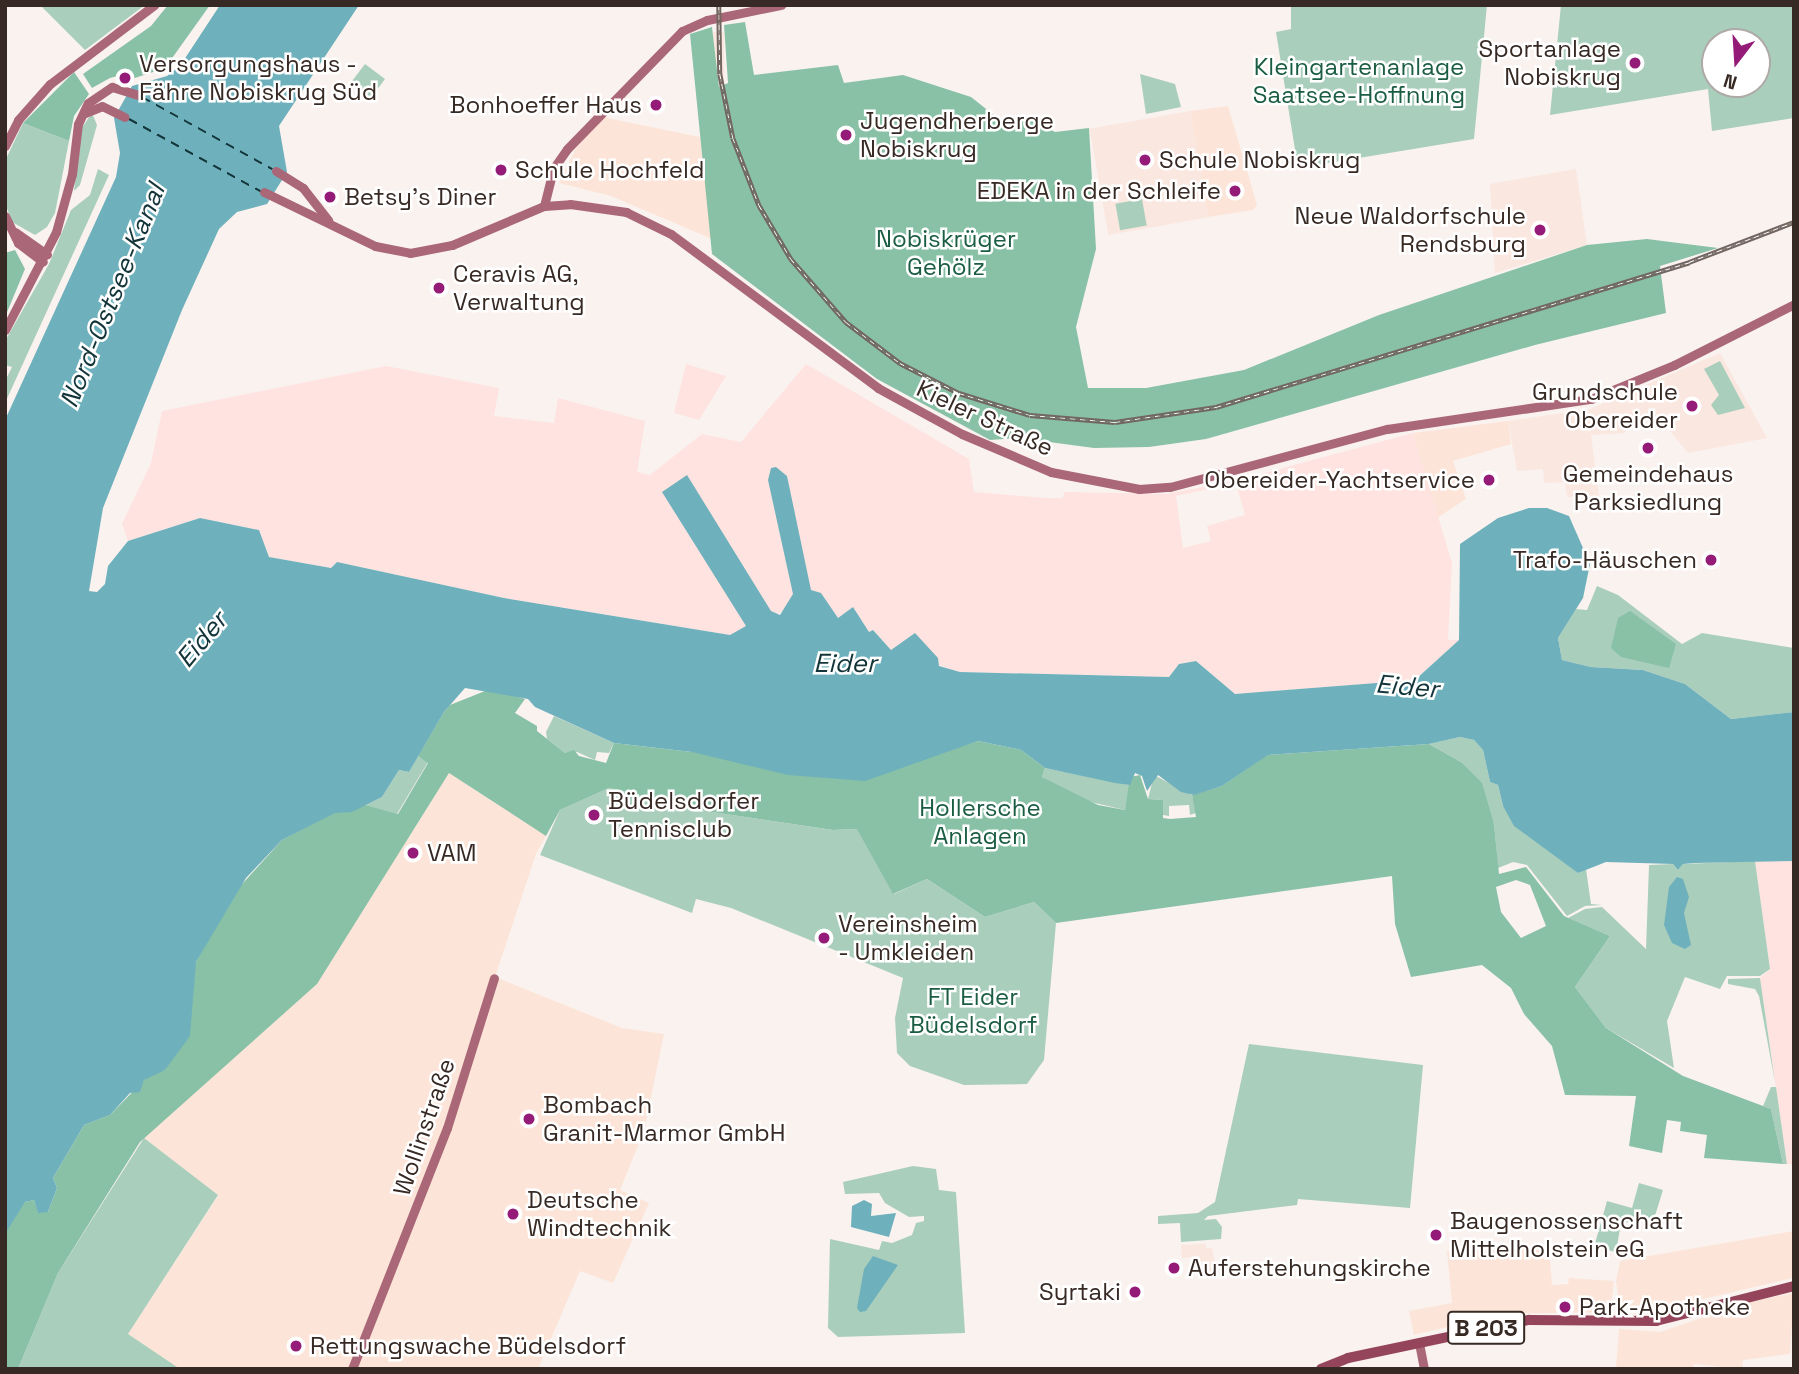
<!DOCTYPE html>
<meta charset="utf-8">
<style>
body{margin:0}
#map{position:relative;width:1799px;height:1374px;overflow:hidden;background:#faf2ef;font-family:"Space Grotesk",sans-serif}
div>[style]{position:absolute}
.commercial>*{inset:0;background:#fce5d8}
.industrial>*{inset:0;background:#fee3e0}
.built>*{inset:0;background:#fae7df;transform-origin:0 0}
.green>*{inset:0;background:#aacebc;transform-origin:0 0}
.forest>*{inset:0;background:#89c1a6}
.water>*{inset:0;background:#6eb1bc}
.ferry>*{height:2px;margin-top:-1px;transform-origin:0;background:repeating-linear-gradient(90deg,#13353a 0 9px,transparent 0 16px)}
.secondary>*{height:9px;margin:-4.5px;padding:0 4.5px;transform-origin:4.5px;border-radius:4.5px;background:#aa6777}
.primary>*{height:10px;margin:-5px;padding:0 5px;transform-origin:5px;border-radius:5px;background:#95455b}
.rail>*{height:4.5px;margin-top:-2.25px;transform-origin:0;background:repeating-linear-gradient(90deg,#fff 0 5px,#726661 0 10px);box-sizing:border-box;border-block:2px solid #726661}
.dots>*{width:19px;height:19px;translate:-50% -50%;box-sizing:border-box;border:4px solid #fff;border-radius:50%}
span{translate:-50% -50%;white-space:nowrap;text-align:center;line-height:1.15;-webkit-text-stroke:5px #fff;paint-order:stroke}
.shield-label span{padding:2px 5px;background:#fff;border:2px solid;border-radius:5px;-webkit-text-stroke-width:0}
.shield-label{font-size:23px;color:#372923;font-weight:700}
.poi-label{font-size:24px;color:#372923}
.right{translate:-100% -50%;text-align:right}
.left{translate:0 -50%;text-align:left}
.park-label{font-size:24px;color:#1a5d43}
.street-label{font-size:24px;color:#372923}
.water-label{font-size:26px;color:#13353a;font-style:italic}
.frame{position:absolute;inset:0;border:7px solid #372923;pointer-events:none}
.north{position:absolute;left:1701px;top:28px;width:70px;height:70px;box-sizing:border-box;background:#fff;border:2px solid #afa9a7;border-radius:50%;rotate:197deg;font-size:19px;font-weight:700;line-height:28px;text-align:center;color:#372923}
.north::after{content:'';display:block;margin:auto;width:24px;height:32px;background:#941c78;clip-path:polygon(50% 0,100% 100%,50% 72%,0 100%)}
</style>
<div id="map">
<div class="commercial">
<div style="clip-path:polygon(1228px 106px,1257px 205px,1253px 210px,1208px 217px,1190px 111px)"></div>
<div style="clip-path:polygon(602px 117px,700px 137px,712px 239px,611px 196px,559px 183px,575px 150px)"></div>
<div style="clip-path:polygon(1508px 421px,1511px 444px,1453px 461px,1466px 499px,1437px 518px,1413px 433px)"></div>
<div style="clip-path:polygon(449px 773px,546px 836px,536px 854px,495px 977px,622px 1028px,664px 1034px,644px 1131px,620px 1190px,649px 1203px,613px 1283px,580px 1271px,538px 1369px,176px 1369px,128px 1334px,218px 1196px,144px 1138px,317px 984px)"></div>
<div style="clip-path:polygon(1794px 1231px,1793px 1278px,1665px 1308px,1632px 1311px,1619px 1302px,1616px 1281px,1620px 1261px)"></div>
<div style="clip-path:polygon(1549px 1247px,1552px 1285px,1568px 1284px,1569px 1278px,1614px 1281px,1610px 1312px,1502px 1314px,1414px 1335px,1409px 1311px,1452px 1303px,1447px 1251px)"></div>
<div style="clip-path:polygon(1794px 1293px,1790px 1354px,1743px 1360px,1742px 1369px,1694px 1364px,1693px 1369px,1616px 1367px,1619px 1329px,1660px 1332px,1748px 1302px)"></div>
</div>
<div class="industrial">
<div style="clip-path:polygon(686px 364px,726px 376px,699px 420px,674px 413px)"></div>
<div style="clip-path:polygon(evenodd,806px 364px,969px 459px,974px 492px,1046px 498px,1063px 498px,1064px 492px,1166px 494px,1235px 481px,1413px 433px,1452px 563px,1448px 640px,1459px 640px,1415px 680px,1235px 694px,1196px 661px,1179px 664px,1169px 677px,960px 672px,891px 650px,873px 630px,869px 632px,853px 607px,838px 618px,819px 595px,730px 635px,504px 598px,337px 562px,331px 568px,269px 557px,259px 530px,200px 518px,128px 541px,122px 524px,151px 463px,162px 411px,386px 366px,499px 388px,494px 416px,554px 423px,558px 398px,645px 421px,637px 472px,650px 475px,702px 434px,741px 442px,806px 364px,1236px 483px,1245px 515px,1207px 526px,1211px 541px,1183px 548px,1176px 496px,1236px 483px)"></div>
<div style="clip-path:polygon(1755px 861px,1794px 861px,1794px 1165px,1787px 1164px,1760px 978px,1770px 969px)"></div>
</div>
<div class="built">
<div style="left:713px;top:32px;width:11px;height:69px"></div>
<div style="left:1190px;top:111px;width:108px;height:102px;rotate:80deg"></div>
<div style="clip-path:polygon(1576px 169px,1587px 245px,1495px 273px,1490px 184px)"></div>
<div style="clip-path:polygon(1720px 353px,1767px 438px,1688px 453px,1661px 420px,1641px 418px,1624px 433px,1591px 435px,1599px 496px,1567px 497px,1565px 482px,1544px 483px,1543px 469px,1517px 471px,1508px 421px,1590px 409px)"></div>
<div style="clip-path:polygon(1206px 1244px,1206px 1248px,1212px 1248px,1216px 1270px,1202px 1271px,1194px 1257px,1182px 1258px,1181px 1245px)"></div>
</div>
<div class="green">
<div style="clip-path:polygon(40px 5px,145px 5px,85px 50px)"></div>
<div style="clip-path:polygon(1291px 5px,1487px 5px,1474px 139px,1298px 168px,1276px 32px,1291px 29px)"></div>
<div style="clip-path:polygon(evenodd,1561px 5px,1794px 5px,1794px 118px,1712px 131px,1708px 89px,1550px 115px,1561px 5px,1715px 42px,1757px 42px,1757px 84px,1715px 84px,1715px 42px)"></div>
<div style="left:365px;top:64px;width:25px;height:23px;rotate:37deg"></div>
<div style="clip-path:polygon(1140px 74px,1175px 84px,1181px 107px,1146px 114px)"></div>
<div style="clip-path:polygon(92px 113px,97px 125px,80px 185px,74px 191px,81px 129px)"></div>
<div style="clip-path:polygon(23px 123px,69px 141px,55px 213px,47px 227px,35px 235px,12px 222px,5px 203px,5px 161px)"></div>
<div style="clip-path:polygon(98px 169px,109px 175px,5px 403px,5px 381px,12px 367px,5px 365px,5px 341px,49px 264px,71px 210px,90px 195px)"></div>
<div style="left:1142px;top:199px;width:27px;height:27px;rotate:80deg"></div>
<div style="clip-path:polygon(1720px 361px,1745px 408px,1718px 415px,1711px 405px,1719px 395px,1704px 369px)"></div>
<div style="clip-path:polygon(1597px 586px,1618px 595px,1682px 644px,1702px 633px,1794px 648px,1794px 712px,1731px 719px,1685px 684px,1643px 670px,1591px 667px,1562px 660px,1558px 638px,1576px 609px,1587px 610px)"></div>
<div style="clip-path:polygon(554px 716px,614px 743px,609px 753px,597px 752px,595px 760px,577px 752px,565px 753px,547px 739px,546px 732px)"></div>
<div style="clip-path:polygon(1460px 737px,1474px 740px,1483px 750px,1490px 782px,1498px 785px,1503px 806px,1578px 873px,1586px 869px,1591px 904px,1602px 905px,1585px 906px,1567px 916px,1527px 865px,1513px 862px,1498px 868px,1494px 824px,1473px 778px,1461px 762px,1429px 744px)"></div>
<div style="clip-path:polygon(418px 756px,428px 762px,397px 814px,366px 805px,382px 797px,399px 770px,409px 772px)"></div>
<div style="clip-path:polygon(1045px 768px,1130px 785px,1125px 810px,1082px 800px,1042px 777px)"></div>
<div style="clip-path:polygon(1154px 775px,1192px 795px,1196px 813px,1190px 815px,1189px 805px,1169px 806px,1169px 816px,1163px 815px,1163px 800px,1148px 799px)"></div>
<div style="clip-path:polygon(609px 788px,712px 812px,833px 830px,858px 829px,894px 894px,927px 879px,985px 917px,1034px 902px,1056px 923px,1044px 1060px,1027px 1084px,964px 1085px,910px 1066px,897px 1053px,895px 1018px,903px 978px,731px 908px,696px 899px,692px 913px,540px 855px,560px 810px)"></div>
<div style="clip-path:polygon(1755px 861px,1770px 969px,1760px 976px,1727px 976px,1720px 989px,1685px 977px,1667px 1021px,1674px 1068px,1606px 1028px,1575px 987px,1610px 936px,1568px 918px,1585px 909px,1602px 907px,1646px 949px,1649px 865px,1673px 864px,1678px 870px,1683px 864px)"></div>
<div style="clip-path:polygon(1760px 978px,1775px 1082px,1759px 996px,1755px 989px,1728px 984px,1728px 979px)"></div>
<div style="clip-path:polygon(1249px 1044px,1423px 1065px,1410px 1208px,1298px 1199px,1297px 1205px,1208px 1216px,1204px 1220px,1216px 1219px,1222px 1227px,1221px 1239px,1181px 1242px,1180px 1223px,1158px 1224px,1158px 1216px,1198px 1213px,1215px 1202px)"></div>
<div style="clip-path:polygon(1771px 1087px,1776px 1087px,1787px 1164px,1783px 1164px,1771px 1109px,1763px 1106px)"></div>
<div style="clip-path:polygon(144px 1138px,218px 1195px,128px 1334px,177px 1367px,18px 1369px,58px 1273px)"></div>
<div style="clip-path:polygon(913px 1166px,936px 1169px,939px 1190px,956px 1192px,965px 1333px,838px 1337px,828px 1328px,830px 1239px,879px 1250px,882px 1241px,892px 1243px,912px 1235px,916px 1223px,924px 1221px,924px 1216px,909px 1217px,885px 1203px,879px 1193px,845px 1194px,843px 1182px)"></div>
<div style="clip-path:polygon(1639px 1183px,1663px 1190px,1654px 1219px,1621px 1223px,1616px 1252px,1594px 1247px,1607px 1201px,1632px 1208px)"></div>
</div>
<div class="forest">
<div style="clip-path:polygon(168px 5px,210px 5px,165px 68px,132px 79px,129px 73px,110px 78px,92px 88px,83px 74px,151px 26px)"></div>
<div style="clip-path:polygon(745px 22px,754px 75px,838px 65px,844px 83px,903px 75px,971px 97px,1000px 120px,1024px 116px,1055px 132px,1089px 128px,1096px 249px,1076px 327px,1088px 388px,1146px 388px,1244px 370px,1379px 315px,1587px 245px,1647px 239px,1718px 248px,1660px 266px,1666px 313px,1535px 345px,1206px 439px,1149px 447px,1094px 448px,1019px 438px,990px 440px,877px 379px,712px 254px,690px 34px,712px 27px,719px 87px,728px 83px,724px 25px)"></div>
<div style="clip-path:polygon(74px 72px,89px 94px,74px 116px,69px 141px,23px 123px)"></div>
<div style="clip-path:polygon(15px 250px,25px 269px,5px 317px,5px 253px)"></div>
<div style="clip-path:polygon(1630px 611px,1676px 644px,1669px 668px,1621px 657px,1611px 648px,1618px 618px)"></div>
<div style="clip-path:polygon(evenodd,490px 689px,525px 699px,515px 713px,537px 726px,537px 731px,565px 753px,574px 750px,579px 756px,606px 763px,614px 743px,692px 752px,929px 756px,978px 741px,1021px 750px,1045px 768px,1042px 777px,1098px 805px,1125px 810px,1130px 777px,1140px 775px,1148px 799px,1163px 800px,1163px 818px,1170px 819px,1196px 817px,1192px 795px,1222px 786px,1267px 755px,1429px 744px,1461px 762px,1482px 783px,1494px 824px,1499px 874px,1526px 867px,1564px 916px,1610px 936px,1575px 987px,1606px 1028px,1683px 1076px,1771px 1109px,1783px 1164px,1704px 1158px,1707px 1135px,1680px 1131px,1681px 1122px,1667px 1120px,1662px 1153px,1629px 1146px,1636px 1096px,1565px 1095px,1552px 1046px,1524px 1014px,1511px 988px,1482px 965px,1411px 977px,1395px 924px,1392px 876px,1056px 923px,1034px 902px,985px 917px,927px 879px,893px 894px,857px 829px,833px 830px,712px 812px,609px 788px,560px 810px,546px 836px,449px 773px,317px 984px,140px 1142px,58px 1273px,18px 1369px,5px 1369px,5px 1234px,14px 1216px,25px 1202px,34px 1200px,38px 1212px,48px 1212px,57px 1188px,53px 1178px,84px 1125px,110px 1115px,151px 1073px,165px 1070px,196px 962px,234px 893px,282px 840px,335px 812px,366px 805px,398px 814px,428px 763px,418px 756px,444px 712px,450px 705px,490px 689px,1516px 880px,1530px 885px,1546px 926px,1521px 938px,1501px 912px,1496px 887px,1516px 880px)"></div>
</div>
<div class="water">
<div style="clip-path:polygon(220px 5px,359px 5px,279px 126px,287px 172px,267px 204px,237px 212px,219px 229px,182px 310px,103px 508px,89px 591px,97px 592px,105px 584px,108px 566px,128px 541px,200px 518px,259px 530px,269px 557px,331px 568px,337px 562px,504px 598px,730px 635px,746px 626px,662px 492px,687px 475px,771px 611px,780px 615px,793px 594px,768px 480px,771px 468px,776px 467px,787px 476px,811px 590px,821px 593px,838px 618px,853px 607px,869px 632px,873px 630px,891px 650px,915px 633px,938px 658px,939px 666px,960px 672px,1169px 677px,1179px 664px,1196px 661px,1235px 694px,1415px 680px,1459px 640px,1460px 544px,1498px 518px,1529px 508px,1547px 508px,1569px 516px,1590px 564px,1583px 598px,1558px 638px,1562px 660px,1591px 667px,1643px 670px,1685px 684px,1731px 719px,1794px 712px,1794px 861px,1695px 863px,1683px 864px,1678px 870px,1673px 864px,1606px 862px,1578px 873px,1514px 826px,1503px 806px,1498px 785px,1490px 782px,1483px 750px,1474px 740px,1460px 737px,1429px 744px,1268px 755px,1222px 786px,1194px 795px,1181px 792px,1158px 775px,1147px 791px,1142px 776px,1135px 773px,1130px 785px,1115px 783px,1045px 768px,1021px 750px,978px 741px,865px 781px,788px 775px,692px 752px,614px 743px,535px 707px,528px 699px,465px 688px,444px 712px,409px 772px,399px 770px,382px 797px,352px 812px,335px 813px,282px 840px,246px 878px,196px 962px,190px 1036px,165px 1070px,144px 1080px,140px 1092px,130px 1093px,110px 1115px,84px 1125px,53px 1178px,57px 1188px,48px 1212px,38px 1213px,34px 1200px,25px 1202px,5px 1234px,5px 420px,116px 177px,120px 153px,114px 118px,132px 86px,167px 76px,180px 66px)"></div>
<div style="clip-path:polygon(1677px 877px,1683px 879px,1689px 897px,1684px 913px,1691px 945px,1685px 949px,1672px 943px,1664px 925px,1669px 887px)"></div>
<div style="clip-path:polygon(864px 1200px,872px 1204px,871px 1216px,896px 1213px,889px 1237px,851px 1227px,852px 1206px)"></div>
<div style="clip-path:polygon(873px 1256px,898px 1265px,866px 1311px,860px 1312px,857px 1308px,864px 1269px)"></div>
</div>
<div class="ferry">
<div style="left:142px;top:97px;width:149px;rotate:29deg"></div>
<div style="left:129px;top:119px;width:152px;rotate:28.8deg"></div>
</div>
<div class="secondary">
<div style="left:85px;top:113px;width:18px;rotate:-22deg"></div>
<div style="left:102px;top:106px;width:25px;rotate:26deg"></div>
<div style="left:5px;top:146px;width:29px;rotate:-63deg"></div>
<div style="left:18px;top:120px;width:48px;rotate:-48.4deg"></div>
<div style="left:50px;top:84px;width:131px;rotate:-37.2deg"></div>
<div style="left:276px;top:171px;width:32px;rotate:32deg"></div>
<div style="left:303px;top:188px;width:41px;rotate:52deg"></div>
<div style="left:264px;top:192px;width:123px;rotate:25.9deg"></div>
<div style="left:375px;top:246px;width:36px;rotate:11deg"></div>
<div style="left:410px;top:253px;width:43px;rotate:-10.8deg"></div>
<div style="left:452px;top:245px;width:100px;rotate:-23deg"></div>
<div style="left:544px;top:206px;width:26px;rotate:-4deg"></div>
<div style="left:570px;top:204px;width:57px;rotate:8.1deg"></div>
<div style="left:626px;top:212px;width:50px;rotate:26.1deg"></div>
<div style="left:671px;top:234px;width:258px;rotate:36.6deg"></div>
<div style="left:878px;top:388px;width:96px;rotate:28.7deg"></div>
<div style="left:962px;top:434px;width:97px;rotate:23.1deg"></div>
<div style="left:1051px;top:472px;width:90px;rotate:10.9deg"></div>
<div style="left:1139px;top:489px;width:31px;rotate:-4deg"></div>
<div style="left:1170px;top:487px;width:225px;rotate:-15deg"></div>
<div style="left:1387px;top:429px;width:206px;rotate:-8.4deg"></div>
<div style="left:1591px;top:399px;width:90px;rotate:-22.3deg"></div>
<div style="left:1674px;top:365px;width:135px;rotate:-26.9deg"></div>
<div style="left:544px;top:206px;width:38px;rotate:-76deg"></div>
<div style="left:553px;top:169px;width:24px;rotate:-55deg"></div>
<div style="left:567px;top:149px;width:165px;rotate:-45.7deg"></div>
<div style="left:682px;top:31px;width:27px;rotate:-24deg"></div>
<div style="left:707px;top:20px;width:76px;rotate:-11.5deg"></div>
<div style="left:5px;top:216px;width:30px;rotate:64deg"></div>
<div style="left:18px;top:243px;width:31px;rotate:37deg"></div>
<div style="left:15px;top:232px;width:39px;rotate:35deg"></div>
<div style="left:5px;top:330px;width:110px;rotate:-62.5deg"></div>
<div style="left:56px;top:232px;width:60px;rotate:-74.6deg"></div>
<div style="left:72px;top:174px;width:50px;rotate:-83.2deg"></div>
<div style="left:78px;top:124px;width:23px;rotate:-65deg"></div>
<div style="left:88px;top:103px;width:29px;rotate:-34deg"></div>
<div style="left:112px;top:87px;width:27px;rotate:17deg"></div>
<div style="left:1419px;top:1343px;width:26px;rotate:79deg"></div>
<div style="left:352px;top:1369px;width:259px;rotate:-68.5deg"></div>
<div style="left:447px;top:1128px;width:157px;rotate:-72.6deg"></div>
</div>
<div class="primary">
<div style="left:1321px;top:1369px;width:29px;rotate:-22deg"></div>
<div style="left:1348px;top:1358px;width:185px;rotate:-11.9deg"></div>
<div style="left:1529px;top:1320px;width:127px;rotate:0.5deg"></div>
<div style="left:1656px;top:1321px;width:142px;rotate:-14.2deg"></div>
</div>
<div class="rail">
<div style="left:719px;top:5px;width:69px;rotate:89.2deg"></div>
<div style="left:720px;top:74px;width:65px;rotate:78.5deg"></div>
<div style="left:733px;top:138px;width:72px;rotate:68.8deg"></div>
<div style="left:759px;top:205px;width:63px;rotate:59.3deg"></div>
<div style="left:791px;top:259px;width:84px;rotate:48.9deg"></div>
<div style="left:846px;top:322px;width:68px;rotate:37.2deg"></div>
<div style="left:900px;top:363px;width:66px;rotate:27deg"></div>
<div style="left:959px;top:393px;width:74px;rotate:17.2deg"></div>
<div style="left:1030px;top:415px;width:85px;rotate:4.7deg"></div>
<div style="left:1115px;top:422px;width:102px;rotate:-8.4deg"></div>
<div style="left:1216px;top:407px;width:495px;rotate:-17deg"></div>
<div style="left:1689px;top:262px;width:112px;rotate:-20.9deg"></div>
</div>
<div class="dots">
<div style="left:1635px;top:63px;background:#941c78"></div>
<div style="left:125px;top:78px;background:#941c78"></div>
<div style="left:656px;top:105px;background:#941c78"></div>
<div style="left:846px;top:135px;background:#941c78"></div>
<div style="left:1145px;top:160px;background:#941c78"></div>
<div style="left:501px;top:170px;background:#941c78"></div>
<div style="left:1235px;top:191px;background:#941c78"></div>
<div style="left:330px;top:197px;background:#941c78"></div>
<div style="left:1540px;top:230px;background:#941c78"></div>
<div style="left:439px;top:288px;background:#941c78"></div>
<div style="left:1692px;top:406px;background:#941c78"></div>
<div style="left:1648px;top:448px;background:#941c78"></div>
<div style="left:1489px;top:480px;background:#941c78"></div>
<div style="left:1711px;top:560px;background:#941c78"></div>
<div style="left:594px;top:815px;background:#941c78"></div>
<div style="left:413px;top:853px;background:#941c78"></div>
<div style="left:824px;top:938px;background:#941c78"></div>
<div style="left:529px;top:1119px;background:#941c78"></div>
<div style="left:513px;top:1214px;background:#941c78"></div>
<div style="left:1436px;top:1235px;background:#941c78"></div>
<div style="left:1174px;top:1268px;background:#941c78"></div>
<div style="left:1135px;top:1292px;background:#941c78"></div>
<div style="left:1565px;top:1307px;background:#941c78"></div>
<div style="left:296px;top:1346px;background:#941c78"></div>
</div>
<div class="shield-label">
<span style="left:1486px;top:1328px">B 203</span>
</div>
<div class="poi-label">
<span class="right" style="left:1621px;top:63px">Sportanlage<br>Nobiskrug</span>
<span class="left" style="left:139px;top:78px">Versorgungshaus -<br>Fähre Nobiskrug Süd</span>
<span class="right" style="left:642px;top:105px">Bonhoeffer Haus</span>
<span class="left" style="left:860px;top:135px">Jugendherberge<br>Nobiskrug</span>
<span class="left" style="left:1159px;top:160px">Schule Nobiskrug</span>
<span class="left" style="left:515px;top:170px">Schule Hochfeld</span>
<span class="right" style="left:1221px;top:191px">EDEKA in der Schleife</span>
<span class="left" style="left:344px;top:197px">Betsy's Diner</span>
<span class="right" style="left:1526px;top:230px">Neue Waldorfschule<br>Rendsburg</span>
<span class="left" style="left:453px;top:288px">Ceravis AG,<br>Verwaltung</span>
<span class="right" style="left:1678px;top:406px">Grundschule<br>Obereider</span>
<span style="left:1648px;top:488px">Gemeindehaus<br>Parksiedlung</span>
<span class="right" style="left:1475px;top:480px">Obereider-Yachtservice</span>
<span class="right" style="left:1697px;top:560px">Trafo-Häuschen</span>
<span class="left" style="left:608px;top:815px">Büdelsdorfer<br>Tennisclub</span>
<span class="left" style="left:427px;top:853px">VAM</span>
<span class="left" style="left:838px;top:938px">Vereinsheim<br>- Umkleiden</span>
<span class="left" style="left:543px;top:1119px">Bombach<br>Granit-Marmor GmbH</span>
<span class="left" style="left:527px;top:1214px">Deutsche<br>Windtechnik</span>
<span class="left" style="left:1450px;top:1235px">Baugenossenschaft<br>Mittelholstein eG</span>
<span class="left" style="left:1188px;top:1268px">Auferstehungskirche</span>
<span class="right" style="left:1121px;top:1292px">Syrtaki</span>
<span class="left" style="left:1579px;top:1307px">Park-Apotheke</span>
<span class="left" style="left:310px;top:1346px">Rettungswache Büdelsdorf</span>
</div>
<div class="park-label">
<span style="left:1359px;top:81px">Kleingartenanlage<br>Saatsee-Hoffnung</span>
<span style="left:946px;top:253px">Nobiskrüger<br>Gehölz</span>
<span style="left:980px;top:822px">Hollersche<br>Anlagen</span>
<span style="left:973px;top:1011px">FT Eider<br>Büdelsdorf</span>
</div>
<div class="street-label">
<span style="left:985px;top:418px;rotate:25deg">Kieler Straße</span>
<span style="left:424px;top:1127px;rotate:-71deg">Wollinstraße</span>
</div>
<div class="water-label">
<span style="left:113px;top:296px;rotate:-68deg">Nord-Ostsee-Kanal</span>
<span style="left:202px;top:640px;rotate:-50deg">Eider</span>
<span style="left:845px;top:664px">Eider</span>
<span style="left:1407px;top:687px;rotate:5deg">Eider</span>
</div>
<div class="frame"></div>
<div class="north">N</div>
</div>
